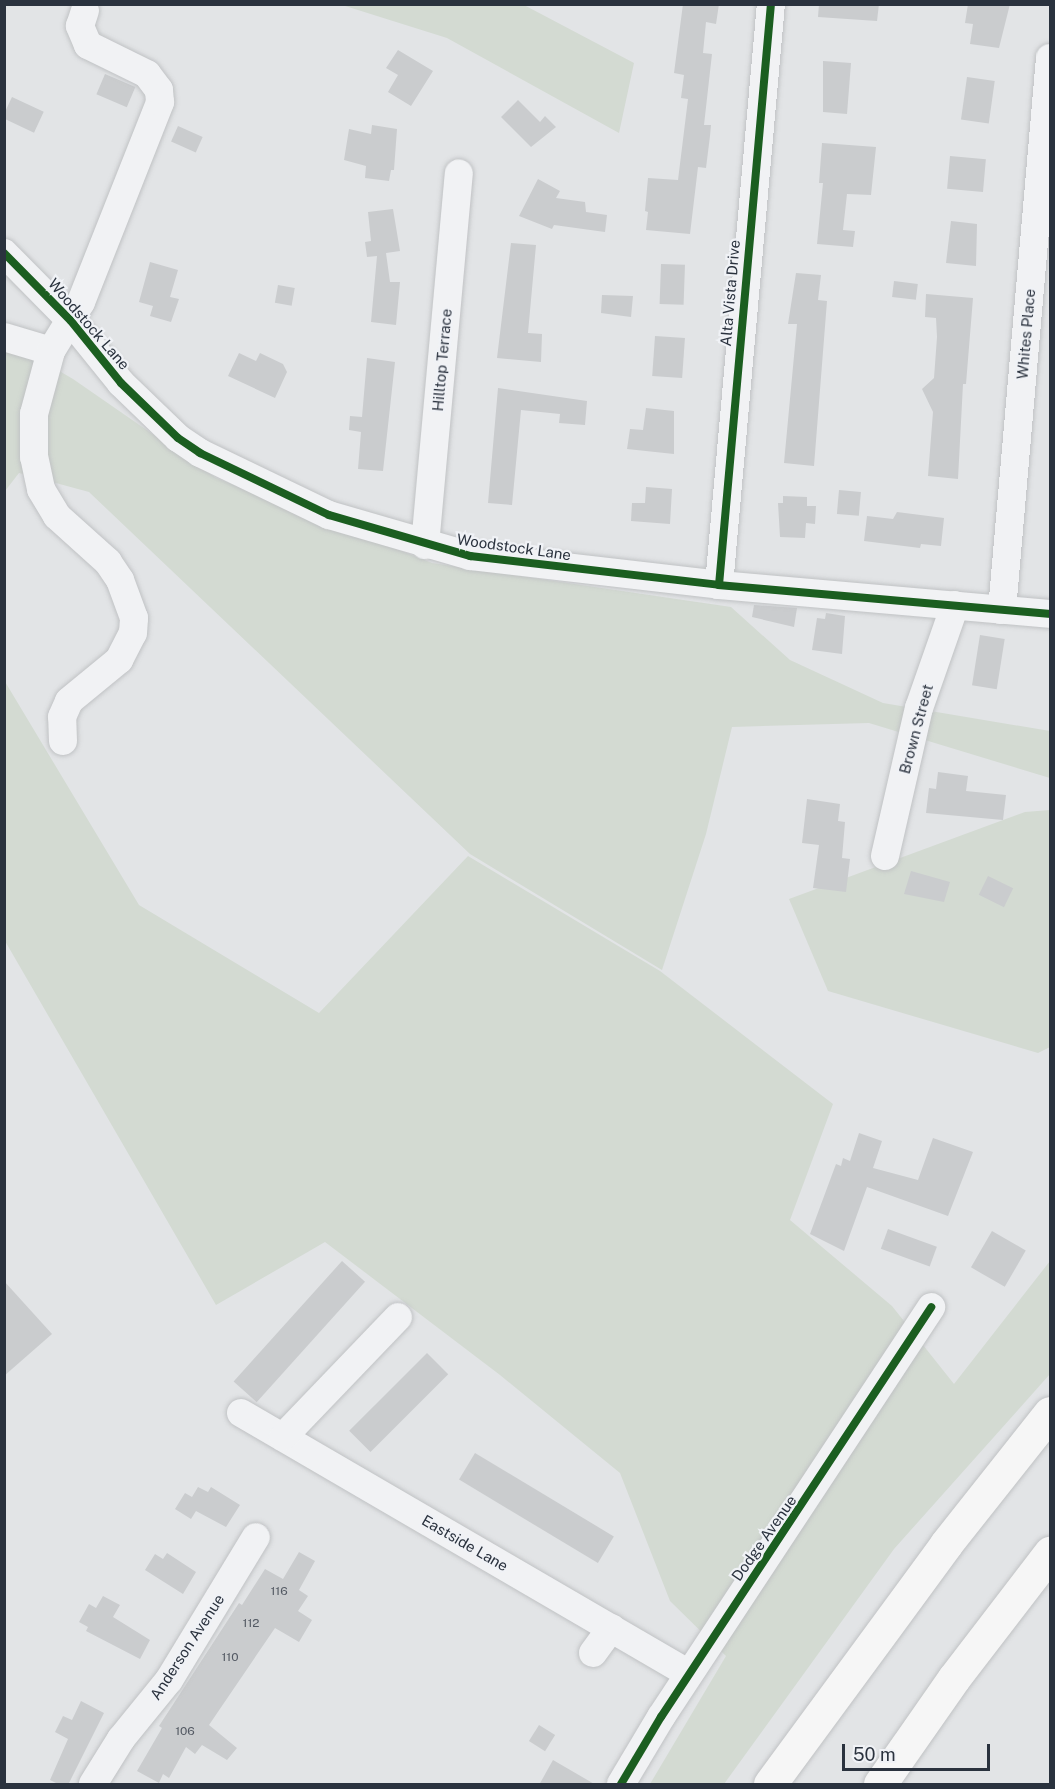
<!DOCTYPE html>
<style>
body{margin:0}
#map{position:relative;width:1055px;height:1789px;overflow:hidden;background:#e2e4e6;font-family:"Public Sans",sans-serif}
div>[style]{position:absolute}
.green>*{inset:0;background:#d3dad2}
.building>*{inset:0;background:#caccce;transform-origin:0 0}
.roads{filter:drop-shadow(0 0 2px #c0c2c4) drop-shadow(0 0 2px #c0c2c4)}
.minor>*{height:28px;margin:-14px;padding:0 14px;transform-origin:14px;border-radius:14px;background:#f1f2f4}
.highway>*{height:33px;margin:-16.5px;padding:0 16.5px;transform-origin:16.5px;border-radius:16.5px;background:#f6f6f6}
.cycleway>*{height:8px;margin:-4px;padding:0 4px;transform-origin:4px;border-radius:4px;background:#1b5e20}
span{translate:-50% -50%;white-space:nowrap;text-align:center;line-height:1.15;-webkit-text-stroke:4.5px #f0f2f6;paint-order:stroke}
.number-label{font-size:12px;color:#535963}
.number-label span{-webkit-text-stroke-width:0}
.street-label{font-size:15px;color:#2a323e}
.frame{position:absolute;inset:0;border:6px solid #2a323e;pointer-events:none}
.scale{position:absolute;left:842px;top:1744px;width:148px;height:27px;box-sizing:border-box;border:3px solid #2a323e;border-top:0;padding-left:8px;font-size:18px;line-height:21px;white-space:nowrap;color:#2a323e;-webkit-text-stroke:4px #f0f2f6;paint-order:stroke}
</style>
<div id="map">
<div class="green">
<div style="clip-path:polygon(342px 5px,524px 5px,634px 63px,619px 133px,447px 38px)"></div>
<div style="clip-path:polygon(5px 339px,73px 379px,216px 478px,432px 563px,731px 607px,790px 660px,883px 703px,1050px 731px,1050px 778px,869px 723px,732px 727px,706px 834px,662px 970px,470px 854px,89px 492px,19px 473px,5px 491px)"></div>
<div style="clip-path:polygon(4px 680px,139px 905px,319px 1013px,468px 856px,660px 971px,833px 1104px,790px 1220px,892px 1306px,954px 1384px,1050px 1261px,1050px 1374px,894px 1549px,724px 1784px,650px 1784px,726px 1656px,670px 1601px,620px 1473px,500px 1375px,325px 1242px,216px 1305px,5px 941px)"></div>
<div style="clip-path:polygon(1050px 810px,1050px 1047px,1038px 1053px,828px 991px,789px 899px,1025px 812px)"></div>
</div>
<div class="building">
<div style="clip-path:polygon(683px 4px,719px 4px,716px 24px,706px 22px,703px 53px,712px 54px,704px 125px,711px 125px,710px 136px,706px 168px,698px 167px,690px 234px,646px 230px,648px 212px,645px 211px,648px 178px,678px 180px,688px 99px,681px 98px,684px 75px,674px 73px)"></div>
<div style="clip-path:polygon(819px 4px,879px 4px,877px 21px,818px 17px)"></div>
<div style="clip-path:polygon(968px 4px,1010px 4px,999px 48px,970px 44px,973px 24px,965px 23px)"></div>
<div style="clip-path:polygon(398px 50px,433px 71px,411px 106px,388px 92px,398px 75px,386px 68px)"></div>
<div style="clip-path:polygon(823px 61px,851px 63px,847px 114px,823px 112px)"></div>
<div style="left:105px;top:74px;width:33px;height:22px;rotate:23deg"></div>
<div style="left:967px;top:77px;width:28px;height:43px;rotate:8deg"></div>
<div style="left:12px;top:97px;width:35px;height:23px;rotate:25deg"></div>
<div style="clip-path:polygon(518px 100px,540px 122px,545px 116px,556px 127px,531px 147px,501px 117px)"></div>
<div style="clip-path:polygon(372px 125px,397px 129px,394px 170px,391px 170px,389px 181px,365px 178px,366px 166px,344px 160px,349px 129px,371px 134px)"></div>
<div style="left:178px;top:126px;width:27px;height:17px;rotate:24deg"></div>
<div style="clip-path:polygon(822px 143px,876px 147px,871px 195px,847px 194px,843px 230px,855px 231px,853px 247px,817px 244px,823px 183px,819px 183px)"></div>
<div style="left:950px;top:156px;width:36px;height:33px;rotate:5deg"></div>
<div style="clip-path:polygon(538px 179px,560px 191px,556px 198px,585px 202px,586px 212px,607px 215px,605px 232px,554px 225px,552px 229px,519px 216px)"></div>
<div style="clip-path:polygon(393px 209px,400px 251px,386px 253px,390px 282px,400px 282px,396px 325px,371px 322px,377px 256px,367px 257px,365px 242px,371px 241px,368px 212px)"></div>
<div style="clip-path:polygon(951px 221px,977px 224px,976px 266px,946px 263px)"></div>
<div style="clip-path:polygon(511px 243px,536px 245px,528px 333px,542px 334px,541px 362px,497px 358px)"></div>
<div style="clip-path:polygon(150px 262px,178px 270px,170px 297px,179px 299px,171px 322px,150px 316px,153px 306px,139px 302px)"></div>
<div style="left:661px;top:264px;width:24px;height:40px;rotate:2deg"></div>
<div style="clip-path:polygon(796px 273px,821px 275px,818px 300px,827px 301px,814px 466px,784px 463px,797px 324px,788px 324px)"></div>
<div style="left:894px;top:281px;width:24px;height:16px;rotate:7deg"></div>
<div style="left:278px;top:285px;width:17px;height:18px;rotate:10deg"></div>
<div style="clip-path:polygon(926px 294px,973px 298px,966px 384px,963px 384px,958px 479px,928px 476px,933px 412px,922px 389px,934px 378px,937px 337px,936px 318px,925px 317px)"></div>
<div style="clip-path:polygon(602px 295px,633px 296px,631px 317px,601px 313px)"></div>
<div style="left:655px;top:336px;width:30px;height:40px;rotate:4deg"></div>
<div style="clip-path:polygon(239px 353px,256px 361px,260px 353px,283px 364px,287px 372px,275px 398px,228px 376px)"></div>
<div style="clip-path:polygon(367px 358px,395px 362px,383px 471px,358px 469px,361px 432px,349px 430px,350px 416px,362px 417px)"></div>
<div style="clip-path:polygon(498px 388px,587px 401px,585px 425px,559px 423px,560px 414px,521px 410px,512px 505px,488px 503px)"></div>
<div style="clip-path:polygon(646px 408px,674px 411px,674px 454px,627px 449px,630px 429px,643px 430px)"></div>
<div style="clip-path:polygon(646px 487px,672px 489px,670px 524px,631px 521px,632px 503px,645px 503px)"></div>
<div style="left:839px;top:490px;width:22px;height:24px;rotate:5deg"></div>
<div style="clip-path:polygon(783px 496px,807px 497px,807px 506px,816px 506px,815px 524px,806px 523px,805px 538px,780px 537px,778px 503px,783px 503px)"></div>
<div style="clip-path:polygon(897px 512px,944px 518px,941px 546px,921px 544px,920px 548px,864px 541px,867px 516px,893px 519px)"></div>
<div style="clip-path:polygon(754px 605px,797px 608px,794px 627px,752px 617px)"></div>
<div style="clip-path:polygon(826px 613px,845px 616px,842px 654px,812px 650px,817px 618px,825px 619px)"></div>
<div style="left:980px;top:635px;width:25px;height:51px;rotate:9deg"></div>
<div style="clip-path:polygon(938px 772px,968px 776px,966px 791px,1006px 795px,1003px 820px,926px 813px,929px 788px,936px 789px)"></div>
<div style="clip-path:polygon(807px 799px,840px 804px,838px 821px,845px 822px,842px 858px,850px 859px,846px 892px,813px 888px,819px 845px,802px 843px)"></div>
<div style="clip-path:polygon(911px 871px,950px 882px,944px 902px,904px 894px)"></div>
<div style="left:988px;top:876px;width:28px;height:21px;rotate:26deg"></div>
<div style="clip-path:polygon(859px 1133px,882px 1141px,873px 1168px,918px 1180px,933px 1138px,973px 1152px,948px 1216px,867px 1187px,844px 1251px,810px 1234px,836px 1164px,841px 1166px,843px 1158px,850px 1161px)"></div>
<div style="left:888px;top:1229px;width:52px;height:21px;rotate:20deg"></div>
<div style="left:992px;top:1231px;width:39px;height:42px;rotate:30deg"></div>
<div style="left:342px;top:1261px;width:31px;height:162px;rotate:42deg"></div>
<div style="clip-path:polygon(4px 1281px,52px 1334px,4px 1376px)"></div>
<div style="left:427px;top:1353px;width:30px;height:110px;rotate:45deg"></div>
<div style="left:475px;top:1453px;width:162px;height:31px;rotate:31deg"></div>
<div style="clip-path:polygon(198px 1487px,208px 1492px,211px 1487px,240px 1505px,226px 1527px,196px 1511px,191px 1519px,175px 1509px,185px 1493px,192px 1497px)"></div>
<div style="clip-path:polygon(299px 1552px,315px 1561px,299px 1590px,308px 1596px,298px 1611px,312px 1620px,299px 1642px,275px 1628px,209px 1725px,237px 1748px,227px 1760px,202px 1745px,195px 1754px,186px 1747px,169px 1778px,163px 1774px,159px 1783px,137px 1771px,162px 1728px,159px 1726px,239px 1603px,242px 1605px,265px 1569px,283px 1579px)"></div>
<div style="clip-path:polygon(167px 1553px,196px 1572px,183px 1594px,145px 1570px,155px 1554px,163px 1559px)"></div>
<div style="clip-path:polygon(103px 1596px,120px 1605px,113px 1617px,150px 1640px,140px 1659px,86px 1631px,88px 1627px,79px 1622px,89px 1604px,96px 1608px)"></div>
<div style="clip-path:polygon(81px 1701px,104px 1713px,68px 1785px,60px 1785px,50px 1780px,68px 1739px,55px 1732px,63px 1716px,72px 1720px)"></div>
<div style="left:539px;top:1725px;width:19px;height:19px;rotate:32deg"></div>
<div style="clip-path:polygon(553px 1760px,596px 1785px,539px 1785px)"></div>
</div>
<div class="roads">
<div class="minor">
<div style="left:4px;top:253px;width:95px;rotate:45.4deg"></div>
<div style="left:71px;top:321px;width:80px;rotate:51.1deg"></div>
<div style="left:121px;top:383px;width:79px;rotate:44deg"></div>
<div style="left:178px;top:438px;width:27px;rotate:34deg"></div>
<div style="left:200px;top:453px;width:143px;rotate:25.7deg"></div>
<div style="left:329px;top:515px;width:147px;rotate:16.2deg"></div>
<div style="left:470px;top:556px;width:251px;rotate:6.6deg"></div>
<div style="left:719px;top:585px;width:332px;rotate:5deg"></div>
<div style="left:4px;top:337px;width:49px;rotate:16.6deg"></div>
<div style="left:425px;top:545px;width:373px;rotate:-84.8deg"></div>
<div style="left:719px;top:585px;width:583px;rotate:-84.89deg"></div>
<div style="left:1002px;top:610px;width:554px;rotate:-85.03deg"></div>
<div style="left:63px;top:741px;width:24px;rotate:-92deg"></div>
<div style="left:62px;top:717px;width:17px;rotate:-66deg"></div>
<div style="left:69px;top:701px;width:65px;rotate:-39.4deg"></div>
<div style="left:119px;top:660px;width:30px;rotate:-63deg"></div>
<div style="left:133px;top:633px;width:15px;rotate:-86deg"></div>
<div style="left:134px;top:618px;width:40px;rotate:-110.2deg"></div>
<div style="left:120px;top:580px;width:22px;rotate:-124deg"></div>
<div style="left:108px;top:562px;width:69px;rotate:-138deg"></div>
<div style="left:57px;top:516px;width:31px;rotate:-121deg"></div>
<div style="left:41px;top:489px;width:33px;rotate:-102deg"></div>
<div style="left:34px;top:457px;width:43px;rotate:-90deg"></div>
<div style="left:34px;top:414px;width:65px;rotate:-74.9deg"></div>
<div style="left:51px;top:351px;width:57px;rotate:-58.5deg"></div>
<div style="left:81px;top:302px;width:215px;rotate:-68.4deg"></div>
<div style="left:160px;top:102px;width:12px;rotate:-95deg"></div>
<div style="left:159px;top:90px;width:20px;rotate:-127deg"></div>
<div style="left:147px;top:74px;width:66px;rotate:-153.8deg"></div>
<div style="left:88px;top:45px;width:21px;rotate:-113deg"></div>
<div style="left:80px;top:26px;width:16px;rotate:-72deg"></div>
<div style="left:885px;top:856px;width:152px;rotate:-77.1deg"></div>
<div style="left:919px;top:708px;width:109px;rotate:-70.7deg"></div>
<div style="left:241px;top:1413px;width:518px;rotate:30.22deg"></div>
<div style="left:283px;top:1437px;width:166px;rotate:-46.2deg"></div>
<div style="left:593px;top:1653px;width:31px;rotate:-54deg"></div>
<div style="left:93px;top:1784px;width:53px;rotate:-58.1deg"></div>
<div style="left:121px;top:1739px;width:76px;rotate:-50.9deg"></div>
<div style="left:169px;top:1680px;width:167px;rotate:-58.7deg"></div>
<div style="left:621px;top:1784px;width:78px;rotate:-59.2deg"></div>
<div style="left:661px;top:1717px;width:491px;rotate:-56.6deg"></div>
</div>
<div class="highway">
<div style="left:770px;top:1784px;width:298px;rotate:-53.7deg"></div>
<div style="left:946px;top:1544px;width:167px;rotate:-51.6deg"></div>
<div style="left:880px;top:1784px;width:129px;rotate:-55.1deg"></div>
<div style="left:954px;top:1678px;width:158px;rotate:-52.5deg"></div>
</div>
</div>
<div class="cycleway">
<div style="left:4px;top:253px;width:95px;rotate:45.4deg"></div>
<div style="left:71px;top:321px;width:80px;rotate:51.1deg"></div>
<div style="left:121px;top:383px;width:79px;rotate:44deg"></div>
<div style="left:178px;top:438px;width:27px;rotate:34deg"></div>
<div style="left:200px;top:453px;width:143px;rotate:25.7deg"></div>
<div style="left:329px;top:515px;width:147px;rotate:16.2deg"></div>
<div style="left:470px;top:556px;width:251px;rotate:6.6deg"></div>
<div style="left:719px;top:585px;width:332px;rotate:5deg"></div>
<div style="left:719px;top:585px;width:583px;rotate:-84.89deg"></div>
<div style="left:621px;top:1784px;width:78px;rotate:-59.2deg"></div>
<div style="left:661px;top:1717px;width:491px;rotate:-56.6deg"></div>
</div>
<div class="number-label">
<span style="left:279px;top:1592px">116</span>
<span style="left:251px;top:1624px">112</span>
<span style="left:230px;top:1658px">110</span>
<span style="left:185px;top:1732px">106</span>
</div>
<div class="street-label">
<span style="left:730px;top:293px;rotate:-85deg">Alta Vista Drive</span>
<span style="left:89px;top:324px;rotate:49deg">Woodstock Lane</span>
<span style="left:1026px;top:334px;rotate:-85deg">Whites Place</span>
<span style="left:442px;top:360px;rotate:-85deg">Hilltop Terrace</span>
<span style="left:514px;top:547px;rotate:8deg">Woodstock Lane</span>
<span style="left:916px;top:729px;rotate:-75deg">Brown Street</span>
<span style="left:764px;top:1538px;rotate:-55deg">Dodge Avenue</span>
<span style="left:465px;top:1543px;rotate:30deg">Eastside Lane</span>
<span style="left:187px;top:1647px;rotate:-57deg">Anderson Avenue</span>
</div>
<div class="frame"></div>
<div class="scale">50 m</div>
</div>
